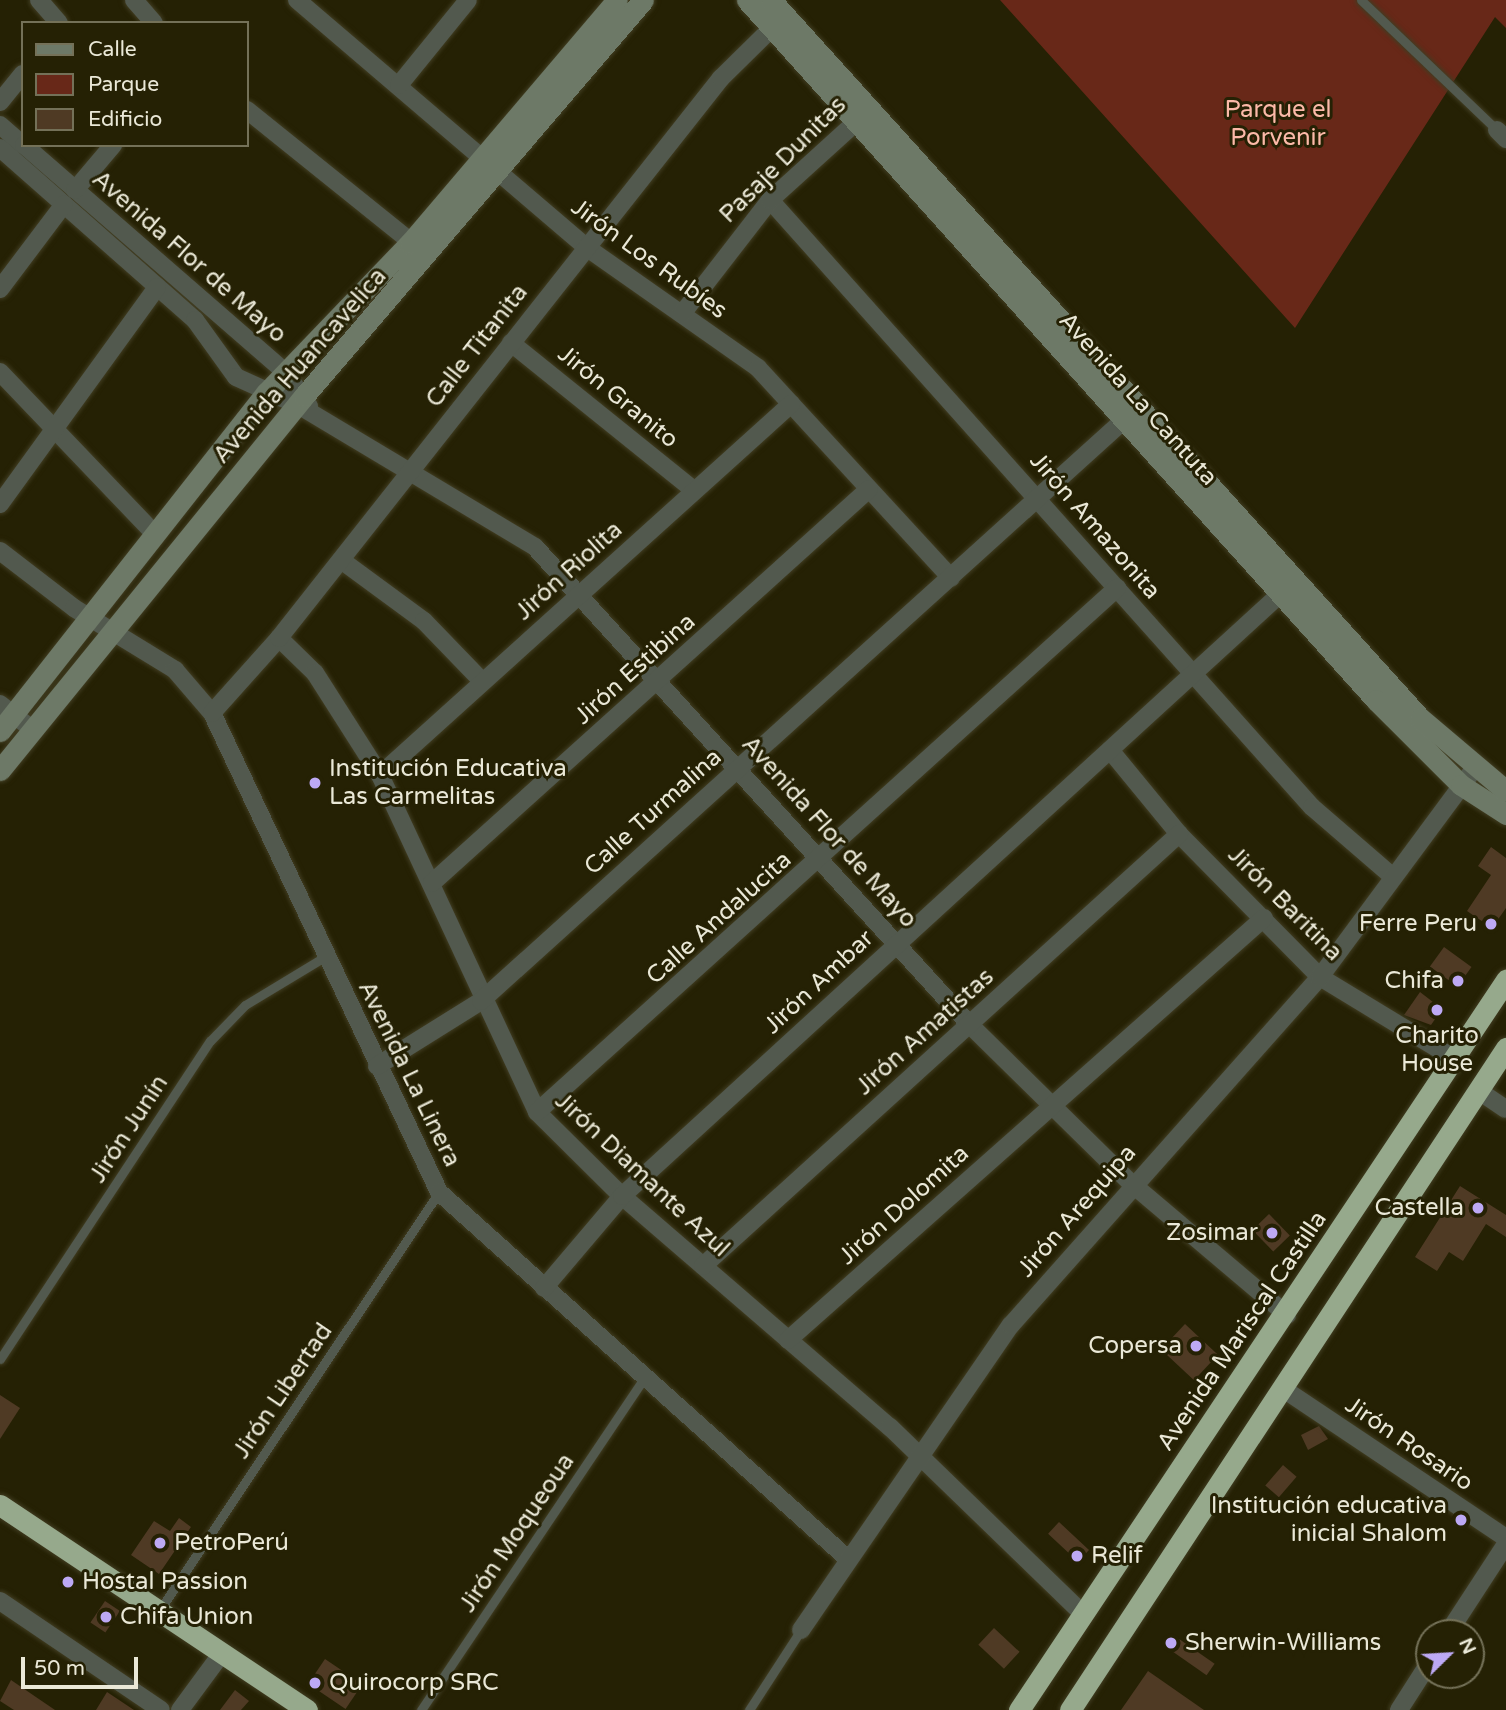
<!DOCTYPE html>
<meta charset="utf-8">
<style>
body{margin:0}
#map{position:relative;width:1506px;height:1710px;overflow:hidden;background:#252104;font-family:"Varela Round",sans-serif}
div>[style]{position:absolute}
.green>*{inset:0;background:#682818}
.building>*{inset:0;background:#4f3a24;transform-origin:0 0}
.roads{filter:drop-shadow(0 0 2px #413d22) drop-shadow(0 0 2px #413d22)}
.lane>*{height:9px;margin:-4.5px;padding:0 4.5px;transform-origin:4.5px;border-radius:4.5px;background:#52594e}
.street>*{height:18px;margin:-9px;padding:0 9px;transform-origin:9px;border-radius:9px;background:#52594e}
.secondary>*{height:21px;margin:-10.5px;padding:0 10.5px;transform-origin:10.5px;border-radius:10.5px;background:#6d7967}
.highway>*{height:21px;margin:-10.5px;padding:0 10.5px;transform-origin:10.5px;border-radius:10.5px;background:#96a98c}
.dots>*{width:19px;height:19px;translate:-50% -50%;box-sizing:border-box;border:4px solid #252104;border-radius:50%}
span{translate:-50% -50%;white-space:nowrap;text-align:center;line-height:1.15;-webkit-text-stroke:6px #252104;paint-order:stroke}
.park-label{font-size:24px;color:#fcb9a8}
.street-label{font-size:24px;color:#eae8d7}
.poi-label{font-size:24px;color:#eae8d7}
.left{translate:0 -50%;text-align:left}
.right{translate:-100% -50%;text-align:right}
.legend{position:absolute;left:21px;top:21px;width:228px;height:126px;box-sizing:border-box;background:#252104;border:2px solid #747158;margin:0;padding:9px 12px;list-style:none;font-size:21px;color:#eae8d7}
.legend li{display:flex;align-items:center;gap:14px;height:35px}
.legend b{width:35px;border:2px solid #747158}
.north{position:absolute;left:1415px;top:1619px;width:70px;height:70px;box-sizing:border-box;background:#252104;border:2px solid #747158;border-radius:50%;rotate:66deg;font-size:19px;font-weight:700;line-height:28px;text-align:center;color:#eae8d7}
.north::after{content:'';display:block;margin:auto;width:24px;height:32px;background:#bda9f5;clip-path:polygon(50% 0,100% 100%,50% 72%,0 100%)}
.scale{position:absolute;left:21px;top:1657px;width:117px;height:32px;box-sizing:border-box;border:4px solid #eae8d7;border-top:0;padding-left:9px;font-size:21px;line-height:24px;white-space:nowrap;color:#eae8d7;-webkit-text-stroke:5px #252104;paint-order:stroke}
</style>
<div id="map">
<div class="green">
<div style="clip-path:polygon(1000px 0,1506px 0,1506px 28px,1495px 17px,1295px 328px)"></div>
</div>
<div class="building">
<div style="clip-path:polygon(1491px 847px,1506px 858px,1506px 908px,1492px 928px,1467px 911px,1491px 875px,1478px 866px)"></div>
<div style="left:1444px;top:947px;width:34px;height:24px;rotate:36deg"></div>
<div style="clip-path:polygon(1420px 992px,1442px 1009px,1431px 1025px,1404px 1015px)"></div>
<div style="clip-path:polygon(1460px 1186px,1506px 1215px,1506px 1237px,1486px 1224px,1463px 1261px,1449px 1252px,1437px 1271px,1415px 1257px)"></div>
<div style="left:1269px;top:1214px;width:30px;height:23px;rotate:46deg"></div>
<div style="left:1185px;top:1324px;width:45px;height:35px;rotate:43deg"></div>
<div style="clip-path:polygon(0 1395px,20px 1408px,0 1439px)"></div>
<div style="clip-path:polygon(1319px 1426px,1328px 1439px,1308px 1450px,1301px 1435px)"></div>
<div style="left:1283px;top:1465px;width:18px;height:27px;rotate:41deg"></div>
<div style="clip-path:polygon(179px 1518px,191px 1527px,159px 1574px,131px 1555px,154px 1521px,170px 1531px)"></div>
<div style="left:1059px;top:1522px;width:41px;height:16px;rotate:43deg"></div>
<div style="left:105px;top:1601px;width:18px;height:26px;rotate:34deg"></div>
<div style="left:994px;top:1628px;width:35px;height:23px;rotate:43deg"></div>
<div style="left:1172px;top:1634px;width:52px;height:14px;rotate:35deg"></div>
<div style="left:325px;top:1659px;width:45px;height:30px;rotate:34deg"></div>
<div style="clip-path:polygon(1148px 1671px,1204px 1710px,1121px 1710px)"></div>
<div style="clip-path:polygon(11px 1680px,55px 1710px,14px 1710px,0 1701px)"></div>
<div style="clip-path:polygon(235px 1690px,249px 1701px,241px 1710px,220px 1710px)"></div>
<div style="clip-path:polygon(107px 1692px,134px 1710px,96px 1710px)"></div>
</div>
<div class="roads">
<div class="lane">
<div style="left:1361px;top:0;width:188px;rotate:43.7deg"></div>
<div style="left:0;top:1359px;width:381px;rotate:-56.6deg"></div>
<div style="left:210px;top:1041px;width:50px;rotate:-45.8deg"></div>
<div style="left:245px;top:1005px;width:95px;rotate:-31.2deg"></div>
<div style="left:159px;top:1611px;width:504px;rotate:-56.25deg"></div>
<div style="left:421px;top:1710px;width:401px;rotate:-56.1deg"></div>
<div style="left:749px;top:1710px;width:95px;rotate:-57deg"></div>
</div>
<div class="street">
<div style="left:39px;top:0;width:30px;rotate:49deg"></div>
<div style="left:134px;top:0;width:30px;rotate:49deg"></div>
<div style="left:297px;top:0;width:380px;rotate:40.5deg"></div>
<div style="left:586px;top:247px;width:210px;rotate:35.1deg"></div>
<div style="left:758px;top:368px;width:285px;rotate:47.4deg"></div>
<div style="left:399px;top:85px;width:109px;rotate:-50.9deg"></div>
<div style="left:0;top:102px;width:36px;rotate:-51deg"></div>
<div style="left:247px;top:110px;width:223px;rotate:38.8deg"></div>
<div style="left:0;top:125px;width:30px;rotate:41deg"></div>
<div style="left:1497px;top:130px;width:13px;rotate:45deg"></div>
<div style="left:24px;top:145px;width:346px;rotate:41deg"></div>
<div style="left:285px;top:372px;width:42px;rotate:54.8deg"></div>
<div style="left:0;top:148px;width:260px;rotate:41.4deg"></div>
<div style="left:195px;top:320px;width:70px;rotate:54.3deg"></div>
<div style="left:236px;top:377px;width:68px;rotate:24.3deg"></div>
<div style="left:298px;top:405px;width:276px;rotate:30.9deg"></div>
<div style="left:535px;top:547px;width:646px;rotate:47.7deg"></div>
<div style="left:970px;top:1025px;width:227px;rotate:44.5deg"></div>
<div style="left:1132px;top:1184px;width:203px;rotate:40.2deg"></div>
<div style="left:75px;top:190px;width:59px;rotate:-49.8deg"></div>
<div style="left:770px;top:200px;width:814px;rotate:48.24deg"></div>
<div style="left:1312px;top:807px;width:106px;rotate:40.8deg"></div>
<div style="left:0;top:289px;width:106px;rotate:-53deg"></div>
<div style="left:682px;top:314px;width:144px;rotate:-52.3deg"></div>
<div style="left:770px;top:200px;width:128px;rotate:-42.2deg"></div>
<div style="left:511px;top:343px;width:235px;rotate:38.8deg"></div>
<div style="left:0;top:372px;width:224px;rotate:46.3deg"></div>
<div style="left:0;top:504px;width:268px;rotate:-54.1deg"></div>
<div style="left:0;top:551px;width:93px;rotate:37.6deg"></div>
<div style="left:74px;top:608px;width:119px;rotate:31.5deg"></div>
<div style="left:175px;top:670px;width:57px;rotate:49.3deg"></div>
<div style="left:212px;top:713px;width:530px;rotate:64.64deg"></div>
<div style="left:439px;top:1192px;width:550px;rotate:41.9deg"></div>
<div style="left:341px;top:560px;width:103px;rotate:36.3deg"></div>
<div style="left:424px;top:621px;width:83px;rotate:46deg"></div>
<div style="left:279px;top:638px;width:50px;rotate:44.2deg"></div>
<div style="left:315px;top:673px;width:121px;rotate:57.5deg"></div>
<div style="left:380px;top:775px;width:372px;rotate:65deg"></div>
<div style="left:537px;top:1112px;width:120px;rotate:44.7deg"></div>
<div style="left:622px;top:1196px;width:354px;rotate:40.8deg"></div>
<div style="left:890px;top:1427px;width:267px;rotate:44.1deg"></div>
<div style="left:0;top:704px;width:41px;rotate:38deg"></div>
<div style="left:212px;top:713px;width:101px;rotate:-48.2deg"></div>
<div style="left:279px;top:638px;width:713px;rotate:-51.72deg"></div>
<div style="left:721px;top:78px;width:86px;rotate:-44.5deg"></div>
<div style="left:1110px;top:750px;width:109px;rotate:50.6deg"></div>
<div style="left:1179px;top:834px;width:201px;rotate:45.4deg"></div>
<div style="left:1320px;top:977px;width:158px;rotate:31.3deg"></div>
<div style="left:380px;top:775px;width:554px;rotate:-42.07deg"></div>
<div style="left:432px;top:883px;width:588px;rotate:-42.04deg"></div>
<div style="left:377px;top:1066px;width:123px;rotate:-32deg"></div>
<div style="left:481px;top:1001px;width:880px;rotate:-42.1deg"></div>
<div style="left:1479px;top:1091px;width:32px;rotate:34deg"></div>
<div style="left:537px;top:1112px;width:782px;rotate:-42.1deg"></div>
<div style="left:703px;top:1266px;width:643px;rotate:-42.23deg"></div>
<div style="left:544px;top:1288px;width:121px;rotate:-49.7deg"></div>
<div style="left:622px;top:1196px;width:904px;rotate:-42.44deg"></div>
<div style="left:788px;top:1340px;width:636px;rotate:-41.56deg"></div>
<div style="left:1285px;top:1390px;width:266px;rotate:33.8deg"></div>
<div style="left:0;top:1601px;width:194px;rotate:34.1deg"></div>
<div style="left:801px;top:1630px;width:370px;rotate:-55.5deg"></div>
<div style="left:1011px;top:1325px;width:465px;rotate:-48.4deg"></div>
<div style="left:1320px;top:977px;width:259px;rotate:-53.5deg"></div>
<div style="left:1448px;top:1633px;width:106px;rotate:-56.9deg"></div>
<div style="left:180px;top:1710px;width:71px;rotate:-53.6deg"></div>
<div style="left:1399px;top:1710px;width:56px;rotate:-57.4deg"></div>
</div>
<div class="secondary">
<div style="left:747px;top:0;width:941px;rotate:48.06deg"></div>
<div style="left:1376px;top:700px;width:120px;rotate:45deg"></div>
<div style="left:1461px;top:785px;width:54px;rotate:32.8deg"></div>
<div style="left:771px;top:0;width:968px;rotate:47.89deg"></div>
<div style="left:1420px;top:718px;width:113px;rotate:40.3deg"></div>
<div style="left:0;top:731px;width:430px;rotate:-51.8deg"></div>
<div style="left:266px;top:393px;width:208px;rotate:-46.2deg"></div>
<div style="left:410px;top:243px;width:319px;rotate:-49.6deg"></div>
<div style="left:0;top:770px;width:482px;rotate:-50.9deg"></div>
<div style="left:304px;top:396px;width:521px;rotate:-49.43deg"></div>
</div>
<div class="highway">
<div style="left:0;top:1505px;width:369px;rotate:33.7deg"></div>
<div style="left:1019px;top:1710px;width:878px;rotate:-56.29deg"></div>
<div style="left:1070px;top:1710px;width:793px;rotate:-56.63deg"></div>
</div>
</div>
<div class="dots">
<div style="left:315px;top:783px;background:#bda9f5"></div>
<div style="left:1491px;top:924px;background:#bda9f5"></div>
<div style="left:1458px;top:981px;background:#bda9f5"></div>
<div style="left:1437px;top:1010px;background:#bda9f5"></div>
<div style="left:1478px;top:1208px;background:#bda9f5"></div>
<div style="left:1272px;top:1233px;background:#bda9f5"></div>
<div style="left:1196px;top:1346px;background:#bda9f5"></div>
<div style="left:1461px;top:1520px;background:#bda9f5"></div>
<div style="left:160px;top:1543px;background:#bda9f5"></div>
<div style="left:1077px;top:1556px;background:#bda9f5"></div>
<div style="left:68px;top:1582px;background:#bda9f5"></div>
<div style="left:106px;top:1617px;background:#bda9f5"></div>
<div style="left:1171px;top:1643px;background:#bda9f5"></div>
<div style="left:315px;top:1683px;background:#bda9f5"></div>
</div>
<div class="park-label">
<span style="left:1278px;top:124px">Parque el<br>Porvenir</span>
</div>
<div class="street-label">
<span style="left:783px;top:160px;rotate:-45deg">Pasaje Dunitas</span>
<span style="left:189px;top:257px;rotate:41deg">Avenida Flor de Mayo</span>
<span style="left:649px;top:259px;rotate:36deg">Jirón Los Rubíes</span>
<span style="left:477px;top:346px;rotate:-52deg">Calle Titanita</span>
<span style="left:300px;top:366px;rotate:-49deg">Avenida Huancavelica</span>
<span style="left:618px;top:397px;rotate:39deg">Jirón Granito</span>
<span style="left:1138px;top:399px;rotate:48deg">Avenida La Cantuta</span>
<span style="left:1095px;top:526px;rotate:49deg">Jirón Amazonita</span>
<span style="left:569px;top:571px;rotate:-42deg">Jirón Riolita</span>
<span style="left:635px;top:669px;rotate:-42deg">Jirón Estibina</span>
<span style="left:653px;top:812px;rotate:-42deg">Calle Turmalina</span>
<span style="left:829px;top:832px;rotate:48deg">Avenida Flor de Mayo</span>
<span style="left:1285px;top:904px;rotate:45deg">Jirón Baritina</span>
<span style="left:719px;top:918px;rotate:-42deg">Calle Andalucita</span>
<span style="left:819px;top:982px;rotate:-43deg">Jirón Ambar</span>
<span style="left:925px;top:1032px;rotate:-42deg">Jirón Amatistas</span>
<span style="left:409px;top:1074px;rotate:64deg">Avenida La Linera</span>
<span style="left:129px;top:1129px;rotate:-57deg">Jirón Junín</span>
<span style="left:642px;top:1175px;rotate:43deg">Jirón Diamante Azul</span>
<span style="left:904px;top:1205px;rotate:-42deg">Jirón Dolomita</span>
<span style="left:1077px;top:1211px;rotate:-49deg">Jirón Arequipa</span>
<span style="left:1242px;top:1331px;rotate:-56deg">Avenida Mariscal Castilla</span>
<span style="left:283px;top:1391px;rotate:-56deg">Jirón Libertad</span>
<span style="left:1409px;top:1444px;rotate:34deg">Jirón Rosario</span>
<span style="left:517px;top:1533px;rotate:-56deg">Jirón Moqueoua</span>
</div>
<div class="poi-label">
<span class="left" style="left:329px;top:783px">Institución Educativa<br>Las Carmelitas</span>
<span class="right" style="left:1477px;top:924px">Ferre Peru</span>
<span class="right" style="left:1444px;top:981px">Chifa</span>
<span style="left:1437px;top:1050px">Charito<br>House</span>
<span class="right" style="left:1464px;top:1208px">Castella</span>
<span class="right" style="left:1258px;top:1233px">Zosimar</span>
<span class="right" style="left:1182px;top:1346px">Copersa</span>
<span class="right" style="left:1447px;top:1520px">Institución educativa<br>inicial Shalom</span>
<span class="left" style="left:174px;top:1543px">PetroPerú</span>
<span class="left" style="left:1091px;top:1556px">Relif</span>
<span class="left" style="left:82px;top:1582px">Hostal Passion</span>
<span class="left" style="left:120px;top:1617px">Chifa Union</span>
<span class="left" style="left:1185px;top:1643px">Sherwin-Williams</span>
<span class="left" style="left:329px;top:1683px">Quirocorp SRC</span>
</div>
<ul class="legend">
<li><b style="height:9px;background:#6d7967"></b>Calle</li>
<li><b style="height:19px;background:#682818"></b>Parque</li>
<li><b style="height:19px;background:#4f3a24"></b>Edificio</li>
</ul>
<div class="north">N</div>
<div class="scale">50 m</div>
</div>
